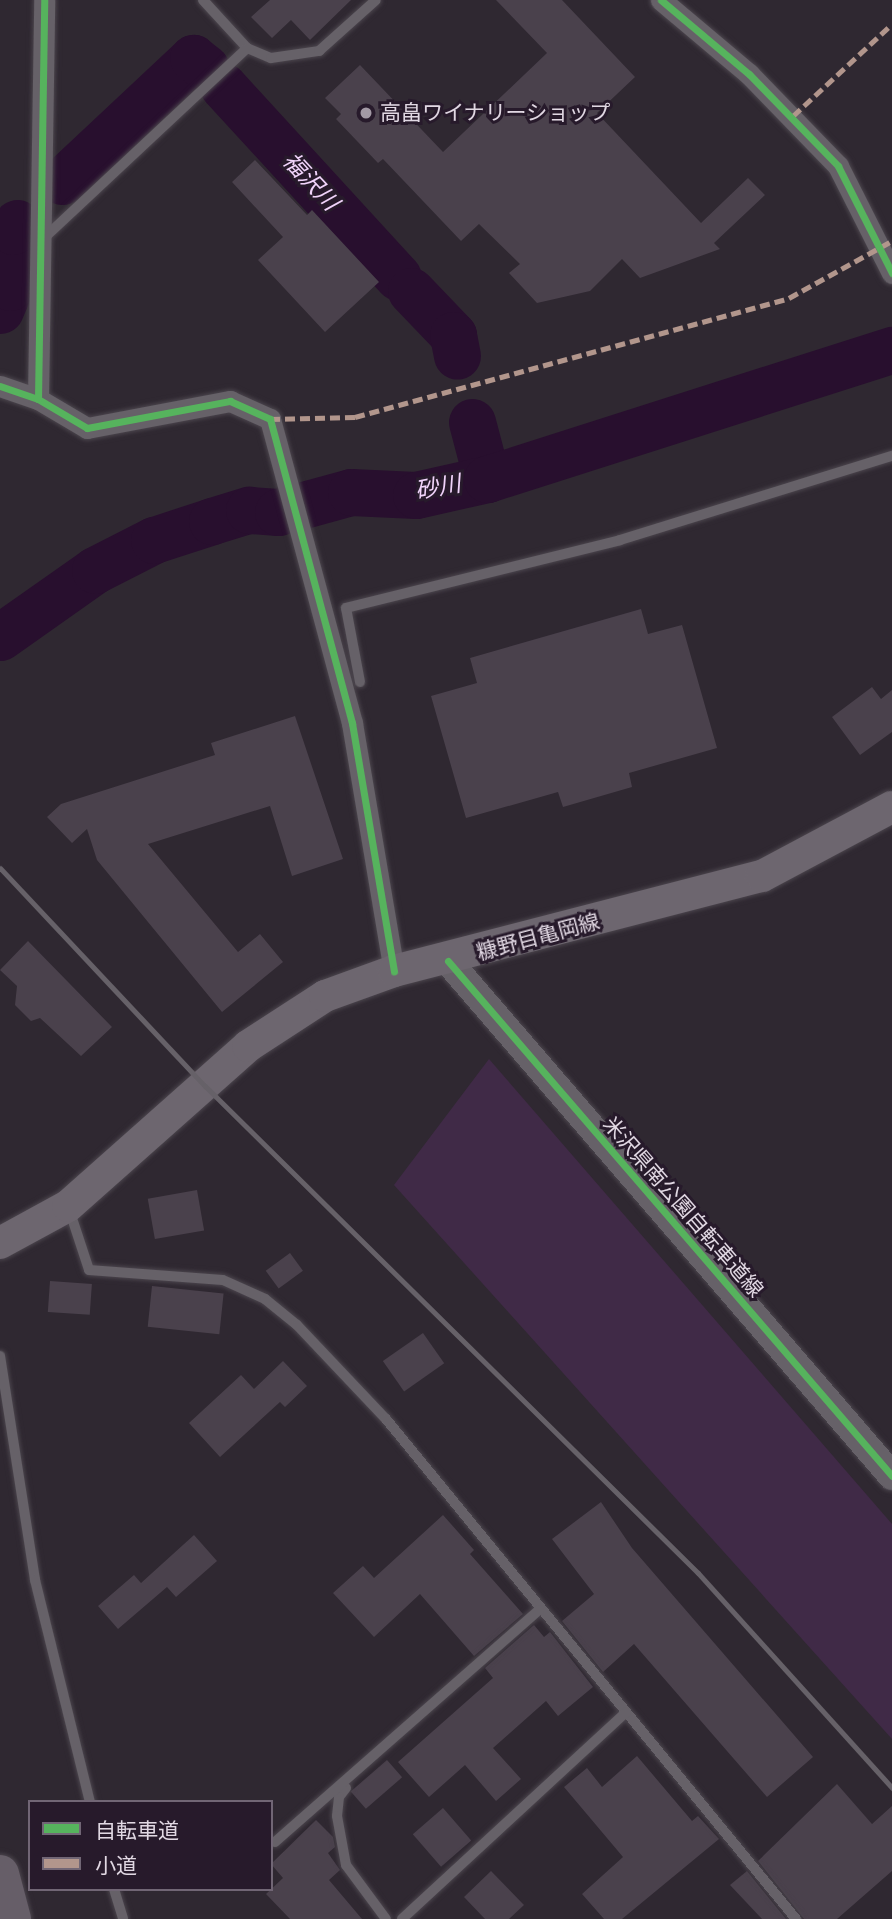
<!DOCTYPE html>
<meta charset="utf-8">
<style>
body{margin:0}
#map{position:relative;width:892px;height:1919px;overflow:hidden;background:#2f2831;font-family:"Times New Roman","Noto Sans JP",serif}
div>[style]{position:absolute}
.green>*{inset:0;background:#402a47}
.river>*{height:47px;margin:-23.5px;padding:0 23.5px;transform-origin:23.5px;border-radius:23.5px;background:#280f2e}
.building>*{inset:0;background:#4a414c;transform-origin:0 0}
.roads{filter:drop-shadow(0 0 2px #4b454d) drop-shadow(0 0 2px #4b454d)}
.service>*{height:10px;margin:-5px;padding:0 5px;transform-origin:5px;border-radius:5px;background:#666168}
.minor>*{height:21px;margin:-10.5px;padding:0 10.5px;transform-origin:10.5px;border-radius:10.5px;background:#666168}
.tertiary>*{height:28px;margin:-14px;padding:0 14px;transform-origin:14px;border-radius:14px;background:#666168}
.secondary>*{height:32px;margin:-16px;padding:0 16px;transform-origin:16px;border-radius:16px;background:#6d666f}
.motorway>*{height:38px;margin:-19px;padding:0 19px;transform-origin:19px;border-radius:19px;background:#665e68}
.rail>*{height:5px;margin:-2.5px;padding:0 2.5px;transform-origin:2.5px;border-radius:2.5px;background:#666168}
.quiet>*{height:5px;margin-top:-2.5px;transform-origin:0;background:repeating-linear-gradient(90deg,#b2968c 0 10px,transparent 0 15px)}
.cycleway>*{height:7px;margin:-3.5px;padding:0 3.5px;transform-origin:3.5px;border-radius:3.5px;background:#56b35d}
.dots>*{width:19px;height:19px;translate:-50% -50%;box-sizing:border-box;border:4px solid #271a2b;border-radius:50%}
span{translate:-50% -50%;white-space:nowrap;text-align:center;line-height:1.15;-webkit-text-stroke:6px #271a2b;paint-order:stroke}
.poi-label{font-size:21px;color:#e1d8e3}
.left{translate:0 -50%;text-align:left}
.street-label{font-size:21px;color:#e1d8e3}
.water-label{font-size:23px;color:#f1d4fb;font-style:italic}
.legend{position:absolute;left:28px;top:1800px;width:245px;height:91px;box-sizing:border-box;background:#271a2b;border:2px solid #716675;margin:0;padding:9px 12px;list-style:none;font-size:21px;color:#e1d8e3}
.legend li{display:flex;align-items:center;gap:14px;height:35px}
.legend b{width:35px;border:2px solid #716675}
</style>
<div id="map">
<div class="green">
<div style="clip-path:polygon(489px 1059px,892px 1524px,892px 1739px,394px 1185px)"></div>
</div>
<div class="river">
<div style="left:223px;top:86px;width:259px;rotate:47.5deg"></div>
<div style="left:62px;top:181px;width:180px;rotate:-43.2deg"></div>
<div style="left:193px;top:58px;width:16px;rotate:38deg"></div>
<div style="left:411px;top:291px;width:61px;rotate:46.3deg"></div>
<div style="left:453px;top:335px;width:21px;rotate:79deg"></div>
<div style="left:0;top:310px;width:25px;rotate:-67deg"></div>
<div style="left:10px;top:287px;width:56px;rotate:-86.9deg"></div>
<div style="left:13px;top:231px;width:9px;rotate:-63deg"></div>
<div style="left:472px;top:422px;width:59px;rotate:75.3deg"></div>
<div style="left:0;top:637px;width:116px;rotate:-35.2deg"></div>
<div style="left:95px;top:570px;width:66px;rotate:-27deg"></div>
<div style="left:154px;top:540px;width:61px;rotate:-18.1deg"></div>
<div style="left:212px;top:521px;width:39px;rotate:-17deg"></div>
<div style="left:249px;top:510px;width:29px;rotate:4deg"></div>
<div style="left:278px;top:512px;width:76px;rotate:-15.3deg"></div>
<div style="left:351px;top:492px;width:65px;rotate:2.6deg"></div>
<div style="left:416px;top:495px;width:73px;rotate:-12.7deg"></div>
<div style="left:487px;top:479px;width:425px;rotate:-17.7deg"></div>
</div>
<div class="building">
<div style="clip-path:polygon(270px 0,351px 0,310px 40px,291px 20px,272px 38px,251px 17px)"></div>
<div style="clip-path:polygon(496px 0,562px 0,635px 77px,597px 113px,701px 223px,748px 178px,765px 195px,714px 243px,720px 249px,640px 278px,622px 259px,590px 291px,537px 303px,509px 273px,520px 264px,479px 224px,461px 241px,383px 159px,378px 163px,336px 119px,341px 114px,325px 98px,360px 65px,443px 152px,547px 53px)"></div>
<div style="clip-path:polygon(255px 160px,307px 215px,312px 210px,379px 282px,325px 332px,258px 260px,283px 237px,232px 182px)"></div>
<div style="clip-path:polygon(641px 609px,648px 634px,682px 625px,717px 748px,629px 773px,632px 787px,563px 807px,558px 792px,466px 818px,431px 696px,477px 683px,470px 658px)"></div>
<div style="clip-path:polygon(872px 687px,881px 699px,892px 690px,892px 732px,860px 755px,832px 717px)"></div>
<div style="clip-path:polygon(295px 716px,343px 859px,292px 876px,270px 806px,148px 844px,238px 952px,260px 934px,283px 962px,222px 1012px,97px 860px,87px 829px,72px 843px,47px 817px,61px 804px,215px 755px,211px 743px)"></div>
<div style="clip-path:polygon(28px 941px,112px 1027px,81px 1056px,40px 1018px,31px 1021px,15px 1005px,17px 986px,0 970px)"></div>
<div style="left:197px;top:1190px;width:41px;height:50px;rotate:80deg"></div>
<div style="left:290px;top:1253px;width:22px;height:30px;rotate:54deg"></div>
<div style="left:50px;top:1281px;width:42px;height:31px;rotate:4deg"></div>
<div style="left:152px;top:1286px;width:72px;height:41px;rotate:6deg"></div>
<div style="left:423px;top:1333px;width:37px;height:49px;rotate:55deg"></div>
<div style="clip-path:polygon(283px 1361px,307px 1386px,285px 1407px,280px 1402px,220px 1457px,189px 1423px,241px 1375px,254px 1389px)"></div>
<div style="clip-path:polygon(601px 1502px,632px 1548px,813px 1757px,767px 1797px,634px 1644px,603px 1672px,562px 1621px,594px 1594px,552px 1539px)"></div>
<div style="clip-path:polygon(443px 1515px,474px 1550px,470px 1554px,523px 1614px,474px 1656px,420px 1594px,374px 1637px,333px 1593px,363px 1566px,374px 1578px)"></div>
<div style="clip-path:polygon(194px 1535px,217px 1561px,176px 1597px,167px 1587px,118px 1629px,98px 1606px,134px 1575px,141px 1583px)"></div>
<div style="clip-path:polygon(534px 1625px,544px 1637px,550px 1632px,593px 1687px,558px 1716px,546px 1701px,493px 1748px,521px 1779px,496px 1801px,465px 1765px,429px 1797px,398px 1762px,493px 1678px,485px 1668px)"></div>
<div style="clip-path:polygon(637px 1756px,692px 1821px,698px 1816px,719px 1839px,622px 1919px,604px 1919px,582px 1894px,623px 1857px,564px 1787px,587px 1768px,602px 1787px)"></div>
<div style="left:387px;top:1760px;width:23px;height:48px;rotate:49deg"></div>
<div style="clip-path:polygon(837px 1784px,872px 1824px,892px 1806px,892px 1871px,837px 1919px,804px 1919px,758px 1861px)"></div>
<div style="left:443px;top:1808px;width:43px;height:40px;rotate:49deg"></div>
<div style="clip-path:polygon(316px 1820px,333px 1837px,335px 1847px,328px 1853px,340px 1870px,329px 1880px,362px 1919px,290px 1919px,266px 1894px,283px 1878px,271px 1864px)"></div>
<div style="clip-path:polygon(491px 1871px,524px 1905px,509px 1919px,485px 1919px,464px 1897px)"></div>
<div style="clip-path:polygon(747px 1871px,786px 1919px,762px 1919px,730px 1885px)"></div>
</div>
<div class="roads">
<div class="service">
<div style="left:203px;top:0;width:65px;rotate:47.5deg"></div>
<div style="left:247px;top:48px;width:26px;rotate:23deg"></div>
<div style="left:271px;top:58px;width:49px;rotate:-8.3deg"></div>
<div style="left:319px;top:51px;width:76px;rotate:-41.8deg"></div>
<div style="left:42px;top:240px;width:281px;rotate:-43.1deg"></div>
<div style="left:360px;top:682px;width:75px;rotate:-100.7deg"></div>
<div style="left:346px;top:608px;width:282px;rotate:-13.9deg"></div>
<div style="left:620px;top:540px;width:285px;rotate:-17.2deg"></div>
<div style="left:69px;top:1209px;width:64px;rotate:71.8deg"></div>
<div style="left:89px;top:1270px;width:134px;rotate:4.3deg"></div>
<div style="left:223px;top:1280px;width:46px;rotate:24.3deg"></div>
<div style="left:265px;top:1299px;width:41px;rotate:39.1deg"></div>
<div style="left:297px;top:1325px;width:129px;rotate:46.6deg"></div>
<div style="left:386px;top:1419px;width:647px;rotate:50.65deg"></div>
<div style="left:0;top:1356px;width:227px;rotate:81.1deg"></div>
<div style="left:35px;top:1580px;width:229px;rotate:76.1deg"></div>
<div style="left:346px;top:1788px;width:11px;rotate:128deg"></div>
<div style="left:339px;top:1797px;width:19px;rotate:96deg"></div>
<div style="left:337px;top:1816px;width:50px;rotate:79.6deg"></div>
<div style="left:346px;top:1865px;width:67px;rotate:53.5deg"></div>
<div style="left:275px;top:1842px;width:351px;rotate:-41.3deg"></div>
<div style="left:114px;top:1889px;width:31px;rotate:73deg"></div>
<div style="left:402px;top:1919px;width:305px;rotate:-42.7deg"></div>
</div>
<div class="minor">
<div style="left:661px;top:0;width:115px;rotate:40.1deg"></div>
<div style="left:749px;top:74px;width:128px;rotate:45.9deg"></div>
<div style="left:838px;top:166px;width:120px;rotate:63.2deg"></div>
<div style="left:0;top:386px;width:40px;rotate:18.9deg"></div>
<div style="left:38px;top:399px;width:57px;rotate:30.6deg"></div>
<div style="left:87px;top:428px;width:146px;rotate:-10.7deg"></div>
<div style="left:230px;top:401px;width:44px;rotate:24.2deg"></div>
<div style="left:270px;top:419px;width:315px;rotate:74.9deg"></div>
<div style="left:352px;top:723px;width:252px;rotate:80.4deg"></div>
<div style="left:38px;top:399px;width:399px;rotate:-89.1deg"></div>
</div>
<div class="tertiary">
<div style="left:448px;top:961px;width:680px;rotate:49.23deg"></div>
</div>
<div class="secondary">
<div style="left:0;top:1243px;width:77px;rotate:-28.6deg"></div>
<div style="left:68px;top:1206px;width:241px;rotate:-41.6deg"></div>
<div style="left:248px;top:1046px;width:92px;rotate:-33deg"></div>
<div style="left:325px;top:996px;width:73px;rotate:-19.9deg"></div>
<div style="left:394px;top:971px;width:380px;rotate:-14.5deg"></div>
<div style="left:762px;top:876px;width:147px;rotate:-28deg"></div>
</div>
<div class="motorway">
<div style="left:0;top:1874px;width:47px;rotate:75.1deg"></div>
</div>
</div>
<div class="rail">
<div style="left:0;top:868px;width:299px;rotate:46.8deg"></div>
<div style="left:205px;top:1086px;width:693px;rotate:44.65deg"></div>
<div style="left:698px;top:1573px;width:290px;rotate:47.9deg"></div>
</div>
<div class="quiet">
<div style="left:793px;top:116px;width:135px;rotate:-42.9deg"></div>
<div style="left:270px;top:419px;width:85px;rotate:-1.3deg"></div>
<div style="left:355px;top:417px;width:450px;rotate:-15.3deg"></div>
<div style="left:789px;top:298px;width:118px;rotate:-29deg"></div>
</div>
<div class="cycleway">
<div style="left:661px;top:0;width:115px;rotate:40.1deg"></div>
<div style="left:749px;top:74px;width:128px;rotate:45.9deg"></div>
<div style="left:838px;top:166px;width:120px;rotate:63.2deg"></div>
<div style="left:0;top:386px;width:40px;rotate:18.9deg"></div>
<div style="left:38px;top:399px;width:57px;rotate:30.6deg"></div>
<div style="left:87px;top:428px;width:146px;rotate:-10.7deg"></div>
<div style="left:230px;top:401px;width:44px;rotate:24.2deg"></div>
<div style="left:270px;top:419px;width:315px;rotate:74.9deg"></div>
<div style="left:352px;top:723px;width:252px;rotate:80.4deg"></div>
<div style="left:38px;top:399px;width:399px;rotate:-89.1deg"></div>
<div style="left:448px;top:961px;width:680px;rotate:49.23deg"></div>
</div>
<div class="dots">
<div style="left:366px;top:113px;background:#a39aa5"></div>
</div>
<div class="poi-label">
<span class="left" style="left:380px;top:113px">高畠ワイナリーショップ</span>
</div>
<div class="street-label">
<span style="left:538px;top:937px;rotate:-15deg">糠野目亀岡線</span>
<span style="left:683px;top:1207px;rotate:49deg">米沢県南公園自転車道線</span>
</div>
<div class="water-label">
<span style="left:310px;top:182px;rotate:47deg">福沢川</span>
<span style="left:438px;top:488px;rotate:-10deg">砂川</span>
</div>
<ul class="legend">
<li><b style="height:9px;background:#56b35d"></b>自転車道</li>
<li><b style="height:9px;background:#b2968c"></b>小道</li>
</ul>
</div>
